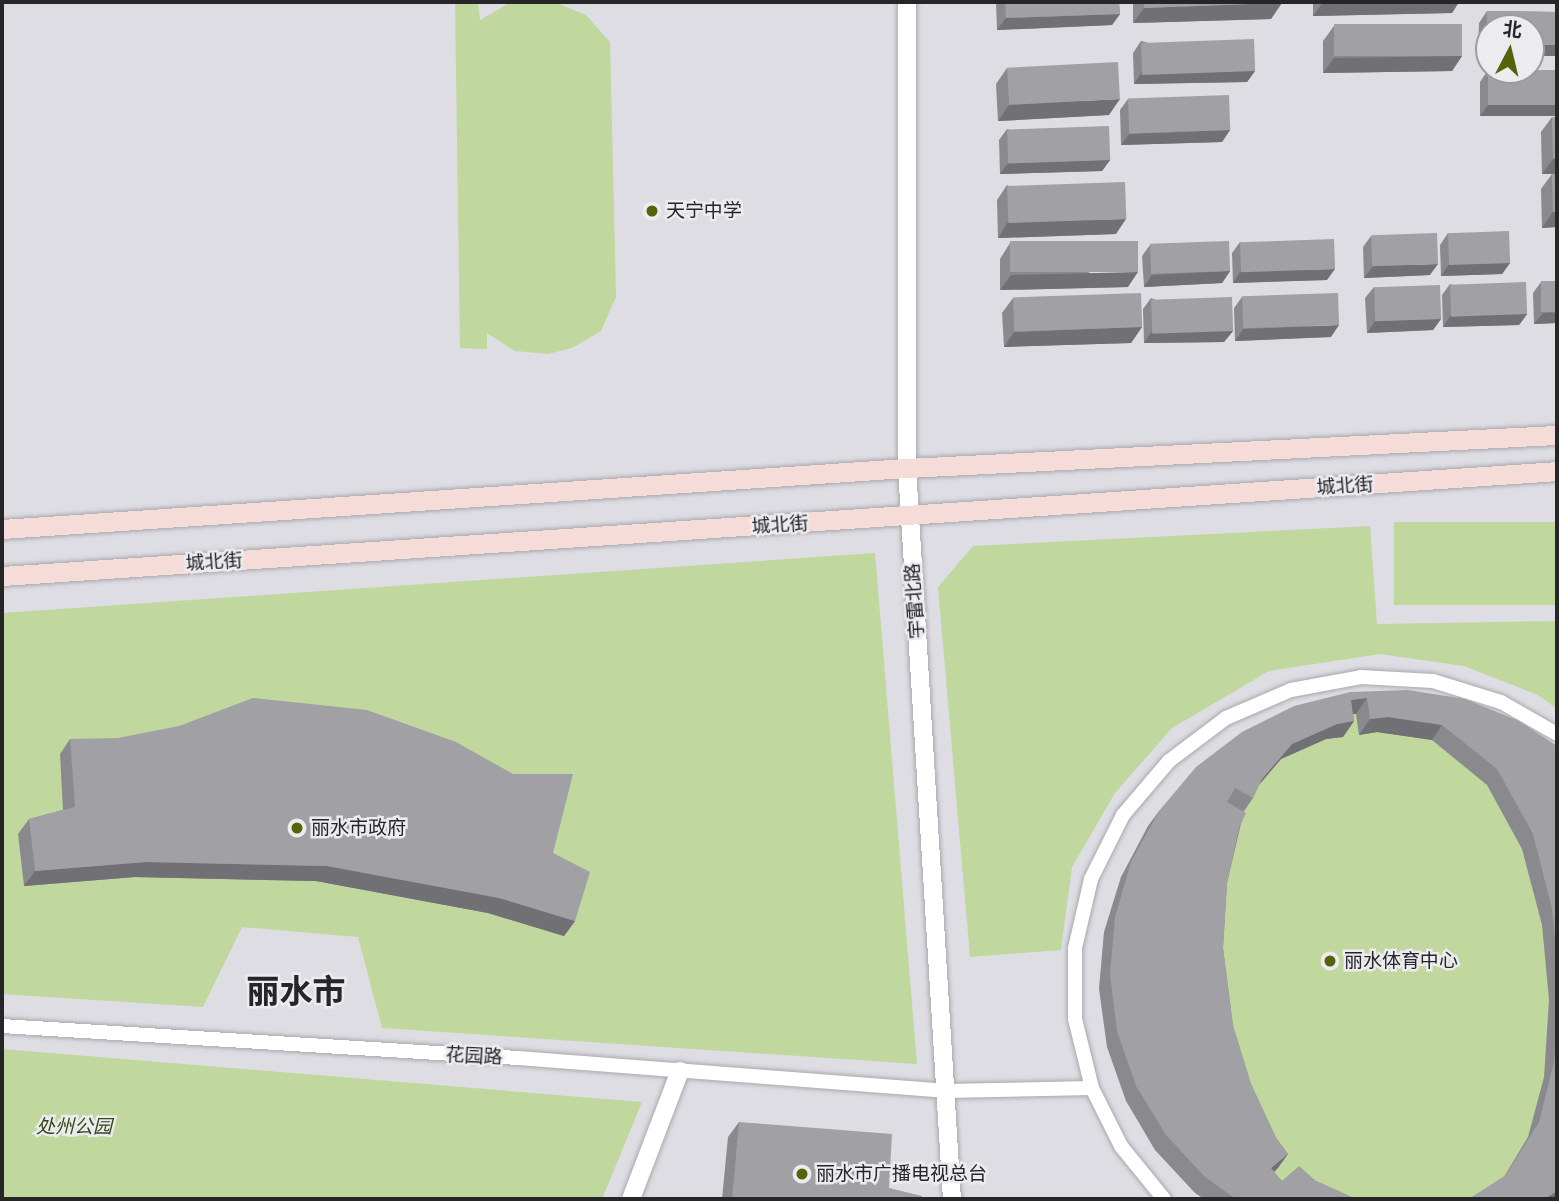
<!DOCTYPE html>
<meta charset="utf-8">
<style>
body{margin:0}
#map{position:relative;width:1559px;height:1201px;overflow:hidden;background:#dddde3;font-family:"Crimson Pro","Noto Sans SC",serif}
div>[style]{position:absolute}
.green>*{inset:0;background:#c0d79d;transform-origin:0 0}
.roads{filter:drop-shadow(0 0 2px #a8a8ad) drop-shadow(0 0 2px #a8a8ad)}
.minor>*{height:14px;margin:-7px;padding:0 7px;transform-origin:7px;border-radius:7px;background:#fff}
.tertiary>*{height:18px;margin:-9px;padding:0 9px;transform-origin:9px;border-radius:9px;background:#fff}
.secondary>*{height:19px;margin:-9.5px;padding:0 9.5px;transform-origin:9.5px;border-radius:9.5px;background:#f6dcd8}
.wall>*{inset:0;background:#8a8a8e}
.shaded-wall>*{inset:0;background:#717074;transform-origin:0 0}
.building>*{inset:0;background:#a1a0a5;transform-origin:0 0}
.dots>*{width:19px;height:19px;translate:-50% -50%;box-sizing:border-box;border:4px solid #ebebf0;border-radius:50%}
span{translate:-50% -50%;white-space:nowrap;text-align:center;line-height:1.15;-webkit-text-stroke:5px #ebebf0;paint-order:stroke}
.poi-label{font-size:19px;color:#262628}
.left{translate:0 -50%;text-align:left}
.street-label{font-size:19px;color:#262628}
.park-label{font-size:19px;color:#364713;font-style:italic}
.town-label{font-size:33px;color:#262628;font-weight:700}
.frame{position:absolute;inset:0;border:4px solid #262628;pointer-events:none}
.north{position:absolute;left:1475px;top:14px;width:70px;height:70px;box-sizing:border-box;background:#ebebf0;border:2px solid #9c9ca0;border-radius:50%;rotate:7deg;font-size:19px;font-weight:700;line-height:28px;text-align:center;color:#262628}
.north::after{content:'';display:block;margin:auto;width:24px;height:32px;background:#556409;clip-path:polygon(50% 0,100% 100%,50% 72%,0 100%)}
</style>
<div id="map">
<div class="green">
<div style="clip-path:polygon(455px 2px,478px 2px,480px 20px,511px 2px,554px 2px,586px 15px,610px 42px,616px 297px,601px 331px,572px 348px,548px 354px,515px 351px,487px 333px,487px 349px,460px 348px)"></div>
<div style="left:1557px;top:522px;width:83px;height:163px;rotate:90deg"></div>
<div style="clip-path:polygon(1370px 526px,1377px 624px,1557px 621px,1557px 709px,1538px 695px,1464px 666px,1380px 654px,1269px 671px,1172px 728px,1115px 793px,1072px 867px,1061px 950px,970px 957px,938px 587px,973px 546px)"></div>
<div style="clip-path:polygon(875px 553px,917px 1064px,382px 1028px,358px 937px,242px 927px,203px 1007px,2px 994px,2px 613px)"></div>
<div style="clip-path:polygon(1339px 707px,1557px 768px,1556px 1199px,1204px 1199px,1155px 1150px,1099px 989px,1104px 932px,1121px 877px)"></div>
<div style="clip-path:polygon(2px 1049px,642px 1102px,602px 1199px,2px 1199px)"></div>
</div>
<div class="roads">
<div class="minor">
<div style="left:2px;top:1026px;width:517px;rotate:3.55deg"></div>
<div style="left:518px;top:1058px;width:428px;rotate:4.4deg"></div>
<div style="left:945px;top:1091px;width:147px;rotate:-1.2deg"></div>
<div style="left:1164px;top:1199px;width:68px;rotate:-129.1deg"></div>
<div style="left:1121px;top:1146px;width:65px;rotate:-116.6deg"></div>
<div style="left:1092px;top:1088px;width:71px;rotate:-103.8deg"></div>
<div style="left:1075px;top:1019px;width:71px;rotate:-90deg"></div>
<div style="left:1075px;top:948px;width:71px;rotate:-76.9deg"></div>
<div style="left:1091px;top:879px;width:72px;rotate:-63.4deg"></div>
<div style="left:1123px;top:815px;width:71px;rotate:-49.6deg"></div>
<div style="left:1169px;top:761px;width:71px;rotate:-37deg"></div>
<div style="left:1226px;top:718px;width:71px;rotate:-23.3deg"></div>
<div style="left:1291px;top:690px;width:71px;rotate:-10.5deg"></div>
<div style="left:1361px;top:677px;width:72px;rotate:3.2deg"></div>
<div style="left:1433px;top:681px;width:71px;rotate:17.2deg"></div>
<div style="left:1501px;top:702px;width:64px;rotate:29.7deg"></div>
</div>
<div class="tertiary">
<div style="left:907px;top:2px;width:466px;rotate:90deg"></div>
<div style="left:907px;top:468px;width:732px;rotate:86.48deg"></div>
<div style="left:631px;top:1199px;width:137px;rotate:-69.1deg"></div>
</div>
<div class="secondary">
<div style="left:2px;top:529px;width:907px;rotate:-3.86deg"></div>
<div style="left:907px;top:468px;width:651px;rotate:-2.91deg"></div>
<div style="left:2px;top:576px;width:1559px;rotate:-3.86deg"></div>
</div>
</div>
<div class="wall">
<div style="clip-path:polygon(996px 2px,1119px 2px,1120px 14px,1112px 25px,997px 30px)"></div>
<div style="clip-path:polygon(1133px 2px,1282px 2px,1271px 19px,1133px 23px)"></div>
<div style="clip-path:polygon(1313px 2px,1459px 2px,1452px 13px,1313px 16px)"></div>
<div style="clip-path:polygon(1487px 11px,1557px 12px,1557px 56px,1478px 56px,1479px 23px)"></div>
<div style="clip-path:polygon(1334px 26px,1462px 56px,1452px 71px,1323px 73px,1323px 41px)"></div>
<div style="clip-path:polygon(1141px 41px,1255px 71px,1247px 82px,1134px 84px,1133px 53px)"></div>
<div style="clip-path:polygon(1007px 68px,1109px 115px,998px 121px,996px 84px)"></div>
<div style="clip-path:polygon(1488px 70px,1557px 116px,1480px 116px,1480px 82px)"></div>
<div style="clip-path:polygon(1128px 99px,1230px 130px,1222px 142px,1121px 145px,1120px 110px)"></div>
<div style="clip-path:polygon(1552px 117px,1557px 174px,1542px 174px,1541px 132px)"></div>
<div style="clip-path:polygon(1007px 129px,1110px 160px,1102px 171px,1000px 174px,999px 140px)"></div>
<div style="clip-path:polygon(1552px 174px,1557px 227px,1542px 228px,1541px 189px)"></div>
<div style="clip-path:polygon(1007px 185px,1116px 234px,998px 238px,997px 200px)"></div>
<div style="clip-path:polygon(1448px 233px,1510px 263px,1502px 274px,1441px 276px,1440px 245px)"></div>
<div style="clip-path:polygon(1371px 236px,1430px 275px,1364px 278px,1363px 247px)"></div>
<div style="clip-path:polygon(1240px 242px,1327px 280px,1233px 283px,1232px 253px)"></div>
<div style="clip-path:polygon(1010px 243px,1128px 287px,1000px 290px,1000px 259px)"></div>
<div style="clip-path:polygon(1150px 245px,1230px 271px,1222px 283px,1144px 287px,1142px 256px)"></div>
<div style="clip-path:polygon(1541px 282px,1557px 323px,1534px 324px,1533px 293px)"></div>
<div style="clip-path:polygon(1450px 284px,1527px 314px,1519px 325px,1443px 327px,1442px 295px)"></div>
<div style="clip-path:polygon(1374px 287px,1441px 319px,1433px 330px,1367px 333px,1365px 298px)"></div>
<div style="clip-path:polygon(1242px 297px,1331px 337px,1235px 341px,1234px 308px)"></div>
<div style="clip-path:polygon(1013px 298px,1142px 327px,1131px 343px,1004px 347px,1002px 313px)"></div>
<div style="clip-path:polygon(1151px 298px,1233px 331px,1224px 342px,1144px 343px,1143px 309px)"></div>
<div style="clip-path:polygon(1350px 692px,1557px 746px,1557px 1199px,1469px 1199px,1504px 1177px,1528px 1137px,1544px 1077px,1549px 1000px,1542px 925px,1522px 849px,1487px 785px,1432px 740px,1377px 732px,1359px 735px,1356px 714px,1353px 714px,1354px 721px,1343px 737px,1326px 739px,1281px 759px,1259px 785px,1253px 798px,1244px 811px,1227px 883px,1223px 948px,1233px 1026px,1251px 1084px,1276px 1138px,1288px 1154px,1277px 1169px,1274px 1172px,1282px 1181px,1316px 1181px,1356px 1199px,1204px 1199px,1195px 1193px,1155px 1150px,1126px 1101px,1107px 1047px,1099px 989px,1104px 932px,1121px 877px,1148px 826px,1159px 811px)"></div>
<div style="clip-path:polygon(70px 739px,553px 853px,575px 921px,564px 936px,488px 913px,316px 881px,135px 877px,24px 886px,18px 834px,29px 819px,63px 810px,60px 754px)"></div>
<div style="clip-path:polygon(739px 1122px,889px 1188px,922px 1199px,722px 1199px,728px 1137px)"></div>
</div>
<div class="shaded-wall">
<div style="clip-path:polygon(1323px 2px,1459px 2px,1452px 13px,1313px 16px)"></div>
<div style="clip-path:polygon(1282px 3px,1271px 19px,1133px 23px,1144px 8px)"></div>
<div style="clip-path:polygon(1120px 14px,1112px 25px,997px 30px,1006px 18px)"></div>
<div style="clip-path:polygon(1487px 44px,1489px 44px,1489px 56px,1478px 56px)"></div>
<div style="left:1531px;top:45px;width:26px;height:11px"></div>
<div style="clip-path:polygon(1462px 56px,1452px 71px,1323px 73px,1334px 58px)"></div>
<div style="clip-path:polygon(1255px 71px,1247px 82px,1134px 84px,1142px 72px)"></div>
<div style="clip-path:polygon(1120px 99px,1109px 115px,998px 121px,1009px 105px)"></div>
<div style="clip-path:polygon(1557px 104px,1557px 116px,1480px 116px,1488px 105px)"></div>
<div style="clip-path:polygon(1230px 130px,1222px 142px,1121px 145px,1129px 134px)"></div>
<div style="clip-path:polygon(1557px 158px,1557px 174px,1542px 174px,1553px 159px)"></div>
<div style="clip-path:polygon(1110px 160px,1102px 171px,1000px 174px,1008px 163px)"></div>
<div style="clip-path:polygon(1553px 212px,1557px 212px,1557px 227px,1542px 228px)"></div>
<div style="clip-path:polygon(1126px 219px,1116px 234px,998px 238px,1008px 222px)"></div>
<div style="clip-path:polygon(1510px 263px,1502px 274px,1441px 276px,1449px 264px)"></div>
<div style="clip-path:polygon(1438px 264px,1430px 275px,1364px 278px,1373px 266px)"></div>
<div style="clip-path:polygon(1335px 269px,1327px 280px,1233px 283px,1241px 271px)"></div>
<div style="clip-path:polygon(1230px 271px,1222px 283px,1144px 287px,1152px 275px)"></div>
<div style="clip-path:polygon(1138px 272px,1128px 287px,1000px 290px,1011px 275px)"></div>
<div style="clip-path:polygon(1557px 312px,1557px 323px,1534px 324px,1543px 313px)"></div>
<div style="clip-path:polygon(1527px 314px,1519px 325px,1443px 327px,1451px 315px)"></div>
<div style="clip-path:polygon(1441px 319px,1433px 330px,1367px 333px,1375px 321px)"></div>
<div style="clip-path:polygon(1339px 325px,1331px 337px,1235px 341px,1243px 329px)"></div>
<div style="clip-path:polygon(1142px 327px,1131px 343px,1004px 347px,1014px 332px)"></div>
<div style="clip-path:polygon(1152px 331px,1233px 331px,1224px 342px,1144px 343px)"></div>
<div style="clip-path:polygon(1367px 698px,1356px 714px,1340px 715px,1351px 700px)"></div>
<div style="clip-path:polygon(1388px 717px,1442px 725px,1432px 740px,1377px 732px,1359px 735px,1370px 719px)"></div>
<div style="clip-path:polygon(1354px 721px,1343px 737px,1326px 739px,1281px 759px,1251px 794px,1262px 779px,1292px 744px,1337px 724px)"></div>
<div style="clip-path:polygon(146px 862px,327px 866px,499px 898px,575px 921px,564px 936px,488px 913px,316px 881px,135px 877px,24px 886px,35px 871px)"></div>
<div style="clip-path:polygon(1288px 1154px,1277px 1169px,1260px 1184px,1271px 1168px)"></div>
<div style="clip-path:polygon(1557px 1191px,1557px 1199px,1545px 1199px)"></div>
</div>
<div class="building">
<div style="clip-path:polygon(1005px 2px,1119px 2px,1120px 14px,1006px 18px)"></div>
<div style="clip-path:polygon(1144px 2px,1282px 2px,1282px 3px,1144px 8px)"></div>
<div style="clip-path:polygon(1487px 11px,1557px 12px,1557px 45px,1531px 45px,1531px 28px,1489px 28px,1489px 44px,1487px 44px)"></div>
<div style="left:1462px;top:24px;width:32px;height:128px;rotate:90deg"></div>
<div style="left:1254px;top:39px;width:32px;height:113px;rotate:88deg"></div>
<div style="left:1118px;top:62px;width:37px;height:111px;rotate:87deg"></div>
<div style="left:1488px;top:70px;width:69px;height:35px"></div>
<div style="left:1229px;top:95px;width:35px;height:101px;rotate:88deg"></div>
<div style="clip-path:polygon(1552px 117px,1557px 117px,1557px 158px,1553px 159px)"></div>
<div style="left:1109px;top:126px;width:34px;height:102px;rotate:88deg"></div>
<div style="clip-path:polygon(1552px 174px,1557px 174px,1557px 212px,1553px 212px)"></div>
<div style="left:1125px;top:182px;width:37px;height:118px;rotate:88deg"></div>
<div style="left:1509px;top:231px;width:32px;height:61px;rotate:88deg"></div>
<div style="left:1437px;top:233px;width:31px;height:66px;rotate:88deg"></div>
<div style="left:1334px;top:239px;width:30px;height:94px;rotate:88deg"></div>
<div style="left:1138px;top:241px;width:31px;height:128px;rotate:90deg"></div>
<div style="left:1229px;top:241px;width:30px;height:79px;rotate:88deg"></div>
<div style="left:1557px;top:281px;width:31px;height:16px;rotate:90deg"></div>
<div style="left:1526px;top:282px;width:32px;height:76px;rotate:88deg"></div>
<div style="left:1440px;top:285px;width:34px;height:66px;rotate:88deg"></div>
<div style="left:1141px;top:293px;width:34px;height:128px;rotate:88deg"></div>
<div style="left:1338px;top:293px;width:32px;height:96px;rotate:88deg"></div>
<div style="left:1232px;top:297px;width:34px;height:81px;rotate:88deg"></div>
<div style="clip-path:polygon(1408px 690px,1465px 699px,1519px 721px,1557px 746px,1557px 958px,1552px 909px,1533px 834px,1497px 769px,1442px 725px,1388px 717px,1370px 719px,1367px 698px,1351px 700px,1354px 721px,1337px 724px,1292px 744px,1262px 779px,1253px 798px,1235px 788px,1227px 802px,1246px 813px,1239px 828px,1227px 883px,1223px 948px,1233px 1026px,1251px 1084px,1276px 1138px,1288px 1154px,1271px 1168px,1282px 1181px,1299px 1166px,1316px 1181px,1356px 1199px,1236px 1199px,1205px 1177px,1166px 1135px,1136px 1086px,1117px 1031px,1110px 974px,1115px 917px,1131px 862px,1159px 811px,1196px 767px,1242px 732px,1294px 706px,1350px 692px)"></div>
<div style="clip-path:polygon(253px 698px,367px 710px,456px 742px,513px 774px,573px 774px,553px 853px,590px 872px,575px 921px,499px 898px,327px 866px,146px 862px,35px 871px,29px 819px,75px 807px,70px 739px,118px 738px,179px 726px)"></div>
<div style="clip-path:polygon(1557px 1022px,1557px 1191px,1545px 1199px,1469px 1199px,1506px 1175px,1539px 1122px,1554px 1062px)"></div>
<div style="clip-path:polygon(739px 1122px,892px 1134px,889px 1188px,922px 1196px,922px 1199px,732px 1199px)"></div>
</div>
<div class="dots">
<div style="left:652px;top:211px;background:#556409"></div>
<div style="left:297px;top:828px;background:#556409"></div>
<div style="left:1330px;top:961px;background:#556409"></div>
<div style="left:802px;top:1174px;background:#556409"></div>
</div>
<div class="poi-label">
<span class="left" style="left:666px;top:211px">天宁中学</span>
<span class="left" style="left:311px;top:828px">丽水市政府</span>
<span class="left" style="left:1344px;top:961px">丽水体育中心</span>
<span class="left" style="left:816px;top:1174px">丽水市广播电视总台</span>
</div>
<div class="street-label">
<span style="left:1345px;top:486px;rotate:-4deg">城北街</span>
<span style="left:780px;top:525px;rotate:-4deg">城北街</span>
<span style="left:214px;top:562px;rotate:-4deg">城北街</span>
<span style="left:915px;top:601px;rotate:-94deg">宇雷北路</span>
<span style="left:474px;top:1056px;rotate:3deg">花园路</span>
</div>
<div class="park-label">
<span style="left:74px;top:1127px">处州公园</span>
</div>
<div class="town-label">
<span style="left:296px;top:992px">丽水市</span>
</div>
<div class="frame"></div>
<div class="north">北</div>
</div>
